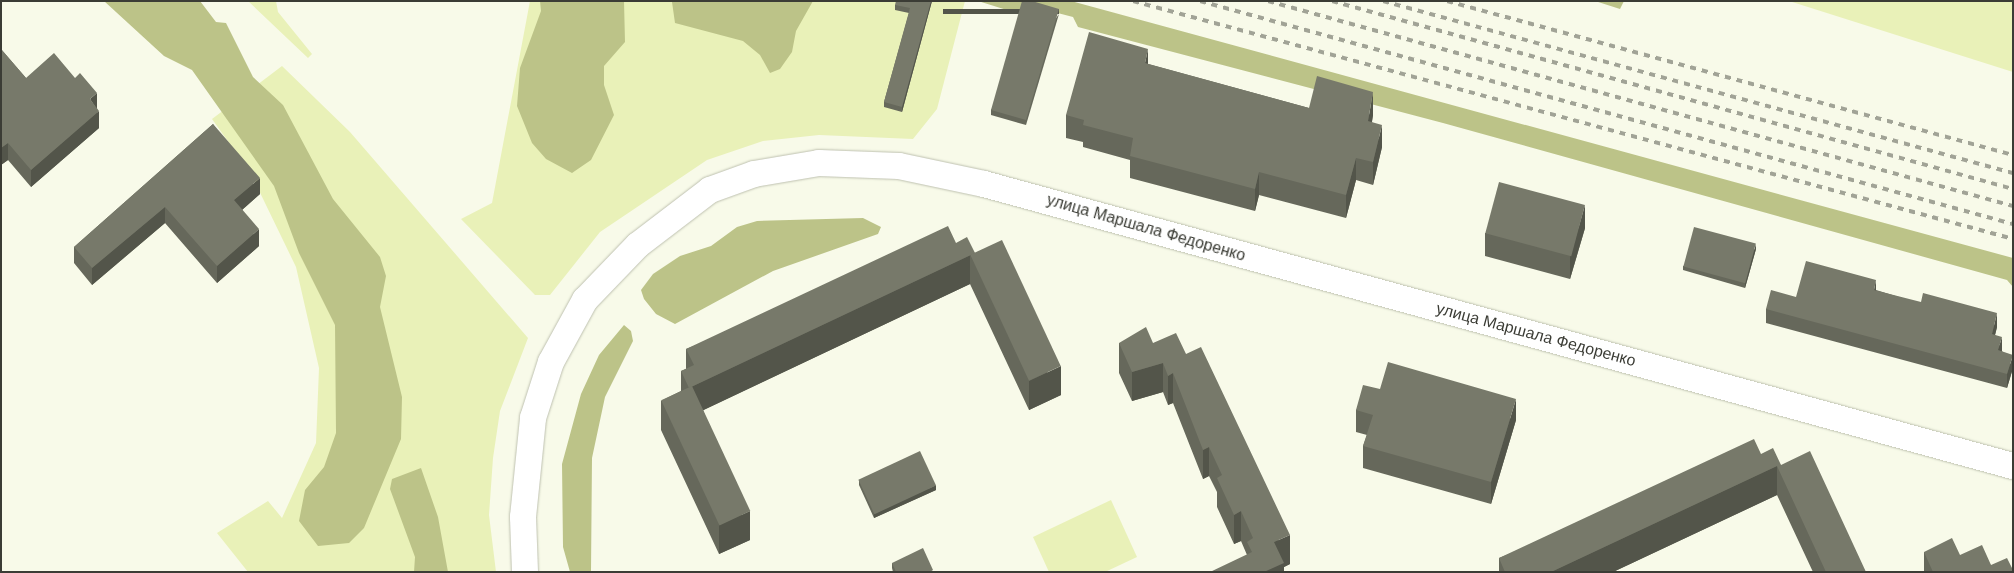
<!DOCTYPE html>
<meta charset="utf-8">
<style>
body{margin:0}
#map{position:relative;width:2014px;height:573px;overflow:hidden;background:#f8fae9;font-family:Arial,sans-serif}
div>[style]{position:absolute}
.green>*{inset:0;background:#e9f1b8}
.forest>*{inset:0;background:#bcc388}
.roads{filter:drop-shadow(0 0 1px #bec1b0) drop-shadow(0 0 1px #bec1b0)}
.secondary>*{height:26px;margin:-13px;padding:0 13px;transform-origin:13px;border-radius:13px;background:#fff}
.rail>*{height:4px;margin-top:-2px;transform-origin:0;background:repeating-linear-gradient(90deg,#a1a396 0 6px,transparent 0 12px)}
.wall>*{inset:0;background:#66685b}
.shaded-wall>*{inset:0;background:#53554a;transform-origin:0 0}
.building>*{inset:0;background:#77796a;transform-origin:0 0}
span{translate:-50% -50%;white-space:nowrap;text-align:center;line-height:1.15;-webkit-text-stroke:5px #fff;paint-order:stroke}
.street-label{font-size:16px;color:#3b3c35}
.frame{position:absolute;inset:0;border:2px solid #3b3c35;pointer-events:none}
</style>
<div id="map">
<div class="green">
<div style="clip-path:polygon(248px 1px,276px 1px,278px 12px,312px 54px,308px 58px)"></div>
<div style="clip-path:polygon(530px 1px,965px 1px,937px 109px,913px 139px,819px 135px,763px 141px,707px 160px,600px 232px,550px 295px,535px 295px,461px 219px,492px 203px)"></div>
<div style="clip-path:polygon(1789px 1px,2013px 1px,2013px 72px)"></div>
<div style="clip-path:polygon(282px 66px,350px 132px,528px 338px,500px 411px,493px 458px,489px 515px,496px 572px,248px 572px,217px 533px,268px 501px,282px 518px,316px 443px,319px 368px,296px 267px,250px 172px,212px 119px)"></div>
<div style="clip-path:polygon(1111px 500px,1137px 557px,1105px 572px,1049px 572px,1033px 537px)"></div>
</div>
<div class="forest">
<div style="clip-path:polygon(104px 1px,200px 1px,216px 22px,226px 23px,253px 77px,283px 105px,333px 199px,380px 257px,386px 276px,380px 307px,402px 397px,401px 439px,364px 528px,349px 543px,318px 546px,299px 521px,305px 490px,324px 467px,336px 433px,335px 325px,299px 253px,274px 186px,192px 70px,164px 56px)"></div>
<div style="clip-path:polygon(540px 1px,624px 1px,625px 42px,604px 66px,604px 85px,614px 115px,591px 160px,572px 173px,546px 159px,532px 143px,517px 106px,520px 68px,541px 11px)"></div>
<div style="clip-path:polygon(813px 1px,796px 31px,792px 52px,780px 69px,770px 73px,760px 55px,743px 41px,675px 23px,672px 2px)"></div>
<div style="clip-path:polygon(978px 1px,1071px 1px,2013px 258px,2013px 287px,2007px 280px,1443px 123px,1078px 27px,1073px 17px,1023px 4px,1020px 14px)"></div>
<div style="clip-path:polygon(1595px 1px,1624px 1px,1620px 9px)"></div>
<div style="clip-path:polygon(863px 218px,881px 227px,878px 234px,773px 271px,675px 324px,656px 314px,644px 299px,641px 290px,653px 274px,680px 256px,711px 246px,737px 227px,757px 221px)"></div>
<div style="clip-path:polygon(624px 325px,631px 331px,633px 341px,605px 397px,592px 458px,591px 572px,570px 572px,563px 547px,562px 464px,581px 394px,599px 355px)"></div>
<div style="clip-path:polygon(421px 468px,438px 517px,448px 572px,414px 572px,415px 557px,390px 489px,392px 479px)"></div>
</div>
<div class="roads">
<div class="secondary">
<div style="left:525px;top:572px;width:55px;rotate:-92.1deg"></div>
<div style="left:523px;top:517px;width:100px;rotate:-84.2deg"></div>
<div style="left:533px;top:418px;width:59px;rotate:-72.2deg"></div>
<div style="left:551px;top:362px;width:71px;rotate:-61.3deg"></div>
<div style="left:585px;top:300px;width:76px;rotate:-46.1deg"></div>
<div style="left:638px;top:245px;width:91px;rotate:-37.4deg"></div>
<div style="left:710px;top:190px;width:47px;rotate:-20deg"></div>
<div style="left:754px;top:174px;width:66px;rotate:-9.6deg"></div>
<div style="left:819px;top:163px;width:80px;rotate:2.1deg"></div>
<div style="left:899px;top:166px;width:87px;rotate:12deg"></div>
<div style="left:984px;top:184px;width:1067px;rotate:15.33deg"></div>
</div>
</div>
<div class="rail">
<div style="left:1133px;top:1px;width:912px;rotate:15.13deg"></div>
<div style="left:1200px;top:1px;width:843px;rotate:15.34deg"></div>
<div style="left:1268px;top:1px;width:773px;rotate:15.39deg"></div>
<div style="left:1332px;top:1px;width:706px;rotate:15.43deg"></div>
<div style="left:1383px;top:1px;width:653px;rotate:15.27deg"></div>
<div style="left:1447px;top:1px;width:587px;rotate:15.22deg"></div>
</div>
<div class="wall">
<div style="clip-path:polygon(932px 1px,902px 112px,884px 107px,884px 102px,909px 13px,895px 10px,895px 5px)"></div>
<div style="clip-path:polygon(1059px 14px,1026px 125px,991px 115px,991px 110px)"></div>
<div style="clip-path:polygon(1px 49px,26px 78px,97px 108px,99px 128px,31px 187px,8px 160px,1px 165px)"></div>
<div style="clip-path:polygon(1148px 64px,1309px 108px,1373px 115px,1372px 122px,1382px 147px,1373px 185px,1356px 180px,1346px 218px,1259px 195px,1255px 211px,1130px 178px,1130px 160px,1083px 147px,1083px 142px,1066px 138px,1066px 115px)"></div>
<div style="clip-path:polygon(213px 124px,260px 194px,242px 210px,259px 246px,217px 283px,165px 223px,92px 285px,74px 263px,74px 247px)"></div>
<div style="clip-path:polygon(1585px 228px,1570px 279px,1485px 256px,1485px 233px)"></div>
<div style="clip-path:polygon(956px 243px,975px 253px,1061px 395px,1029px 410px,970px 284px,703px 410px,750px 540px,719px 554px,661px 430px,661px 401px,681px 391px,681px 371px,686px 369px,686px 349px)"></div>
<div style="clip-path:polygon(1756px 249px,1745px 288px,1683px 270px,1683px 266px)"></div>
<div style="clip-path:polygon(1876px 290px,1997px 327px,1995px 335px,2002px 350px,2002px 351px,2013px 368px,2007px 388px,1766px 323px,1766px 309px,1796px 297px)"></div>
<div style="clip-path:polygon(1119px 343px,1153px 343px,1186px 354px,1290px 564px,1284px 567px,1284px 572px,1247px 555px,1241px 541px,1234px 544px,1217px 507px,1217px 492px,1209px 476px,1203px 479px,1173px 403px,1168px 405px,1163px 392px,1132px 401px,1119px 373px)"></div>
<div style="clip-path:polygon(1380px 389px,1516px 420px,1491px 504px,1363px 468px,1363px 446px,1367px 435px,1356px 432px,1356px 410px)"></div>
<div style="clip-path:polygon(1761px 454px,1781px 465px,1866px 572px,1813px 572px,1777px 495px,1613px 572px,1499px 572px,1499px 558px)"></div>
<div style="clip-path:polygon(859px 480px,936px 490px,874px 518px,859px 485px)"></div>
<div style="clip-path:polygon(1924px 552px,1960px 555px,2013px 572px,1924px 572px)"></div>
<div style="clip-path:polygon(892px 563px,933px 572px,893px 572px,892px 568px)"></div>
</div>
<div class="shaded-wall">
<div style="clip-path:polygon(931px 1px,932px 1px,902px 112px,902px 107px)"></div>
<div style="left:1059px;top:9px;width:5px;height:116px;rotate:90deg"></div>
<div style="clip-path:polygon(1148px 49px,1148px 72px,1145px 63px)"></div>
<div style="clip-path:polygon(1373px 92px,1373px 115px,1368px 143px,1368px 121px)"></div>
<div style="clip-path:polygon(97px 93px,97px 110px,90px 99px)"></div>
<div style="clip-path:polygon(99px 111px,99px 128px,31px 187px,31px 170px)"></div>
<div style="clip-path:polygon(1382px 125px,1382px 147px,1373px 185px,1373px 162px)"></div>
<div style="clip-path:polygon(8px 143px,8px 160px,1px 165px,1px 148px)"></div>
<div style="clip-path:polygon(1356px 158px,1356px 180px,1346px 218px,1346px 195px)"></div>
<div style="clip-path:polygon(1259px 172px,1259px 195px,1255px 211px,1255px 189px)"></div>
<div style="clip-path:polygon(260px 178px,260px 194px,234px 217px,234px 200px)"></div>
<div style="clip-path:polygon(1585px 205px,1585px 228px,1570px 279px,1570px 257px)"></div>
<div style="clip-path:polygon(165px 207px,165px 223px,92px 285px,92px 268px)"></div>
<div style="clip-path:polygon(259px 229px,259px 246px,217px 283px,217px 266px)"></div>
<div style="clip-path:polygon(1756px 244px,1756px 249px,1745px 288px,1745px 283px)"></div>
<div style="clip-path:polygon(975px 253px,970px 255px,970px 284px,689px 417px,689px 388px)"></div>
<div style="clip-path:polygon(1876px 280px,1876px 294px,1874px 290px)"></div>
<div style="clip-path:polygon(1997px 313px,1997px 327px,1992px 347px,1992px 334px)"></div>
<div style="clip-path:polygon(2002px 337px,2002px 350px,1998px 364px,1998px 350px)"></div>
<div style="clip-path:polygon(2013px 355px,2013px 368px,2007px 388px,2007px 374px)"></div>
<div style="clip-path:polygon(1163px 363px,1163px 392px,1132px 401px,1132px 372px)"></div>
<div style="clip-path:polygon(1061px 366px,1061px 395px,1029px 410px,1029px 381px)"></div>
<div style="clip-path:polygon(1173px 373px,1173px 403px,1168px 405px,1168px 376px)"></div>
<div style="clip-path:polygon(1516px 399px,1516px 420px,1491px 504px,1491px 482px)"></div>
<div style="clip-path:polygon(1209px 447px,1209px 476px,1203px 479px,1203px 450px)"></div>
<div style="clip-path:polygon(1777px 466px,1777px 495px,1613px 572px,1551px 572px)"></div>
<div style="clip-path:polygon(936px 485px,936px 490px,874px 518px,874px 514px)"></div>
<div style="clip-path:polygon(750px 511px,750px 540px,719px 554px,719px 525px)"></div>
<div style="clip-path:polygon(1241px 511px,1241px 541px,1234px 544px,1234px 515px)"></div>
<div style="clip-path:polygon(1290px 535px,1290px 564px,1284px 567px,1284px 572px,1264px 572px,1274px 542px)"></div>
</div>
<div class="building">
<div style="clip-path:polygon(896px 1px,931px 1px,902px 107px,884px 102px,910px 8px,895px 5px)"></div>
<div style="clip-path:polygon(1022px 1px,1032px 1px,1059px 9px,1026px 120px,991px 110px)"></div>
<div style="clip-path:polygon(1089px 32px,1148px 49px,1145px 63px,1309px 108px,1317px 76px,1373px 92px,1368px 121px,1382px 125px,1373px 162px,1356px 158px,1346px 195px,1259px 172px,1255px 189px,1130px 156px,1133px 138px,1083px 125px,1084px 120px,1066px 115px)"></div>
<div style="clip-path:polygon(1px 49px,26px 78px,54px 53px,75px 78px,80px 73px,97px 93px,90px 99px,99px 111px,31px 170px,8px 143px,1px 148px)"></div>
<div style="clip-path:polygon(213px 124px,260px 178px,234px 200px,259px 229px,217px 266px,165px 207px,92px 268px,74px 247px)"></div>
<div style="left:1499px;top:182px;width:89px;height:53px;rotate:15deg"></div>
<div style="clip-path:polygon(948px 226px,956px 243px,967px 237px,975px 253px,689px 388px,681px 371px,694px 365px,686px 349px)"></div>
<div style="left:1694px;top:227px;width:64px;height:41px;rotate:15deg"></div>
<div style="left:1002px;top:240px;width:139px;height:35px;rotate:65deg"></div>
<div style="clip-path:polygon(1806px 261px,1876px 280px,1874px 290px,1921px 302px,1923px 293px,1997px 313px,1992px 334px,2002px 337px,1998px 350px,2013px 355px,2007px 374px,1766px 309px,1771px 290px,1796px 297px)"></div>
<div style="clip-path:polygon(1146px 327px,1153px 343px,1176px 333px,1186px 354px,1201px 347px,1290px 535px,1274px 542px,1284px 563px,1264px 572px,1210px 572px,1252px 552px,1247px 542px,1253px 538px,1241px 511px,1234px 515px,1217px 478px,1222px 475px,1209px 447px,1203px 450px,1173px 373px,1168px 376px,1163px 363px,1132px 372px,1119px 343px)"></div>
<div style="clip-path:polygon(1388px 362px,1516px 399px,1491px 482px,1363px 446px,1373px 415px,1356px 410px,1363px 385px,1380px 389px)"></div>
<div style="left:692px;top:386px;width:138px;height:34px;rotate:65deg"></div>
<div style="clip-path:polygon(1754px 439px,1761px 454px,1773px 448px,1781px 465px,1810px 451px,1866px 572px,1826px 572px,1777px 466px,1551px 572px,1505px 572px,1499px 558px)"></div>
<div style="left:920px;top:451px;width:38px;height:68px;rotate:65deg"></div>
<div style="clip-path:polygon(1952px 538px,1960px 555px,1982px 545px,1991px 565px,2007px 558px,2013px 570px,2013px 572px,1933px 572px,1924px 552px)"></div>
<div style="clip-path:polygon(923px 548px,933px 570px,930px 572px,896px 572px,892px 563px)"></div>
</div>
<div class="street-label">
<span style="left:1146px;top:228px;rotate:16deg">улица Маршала Федоренко</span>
<span style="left:1536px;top:335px;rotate:15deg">улица Маршала Федоренко</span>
</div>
<div class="frame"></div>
</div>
